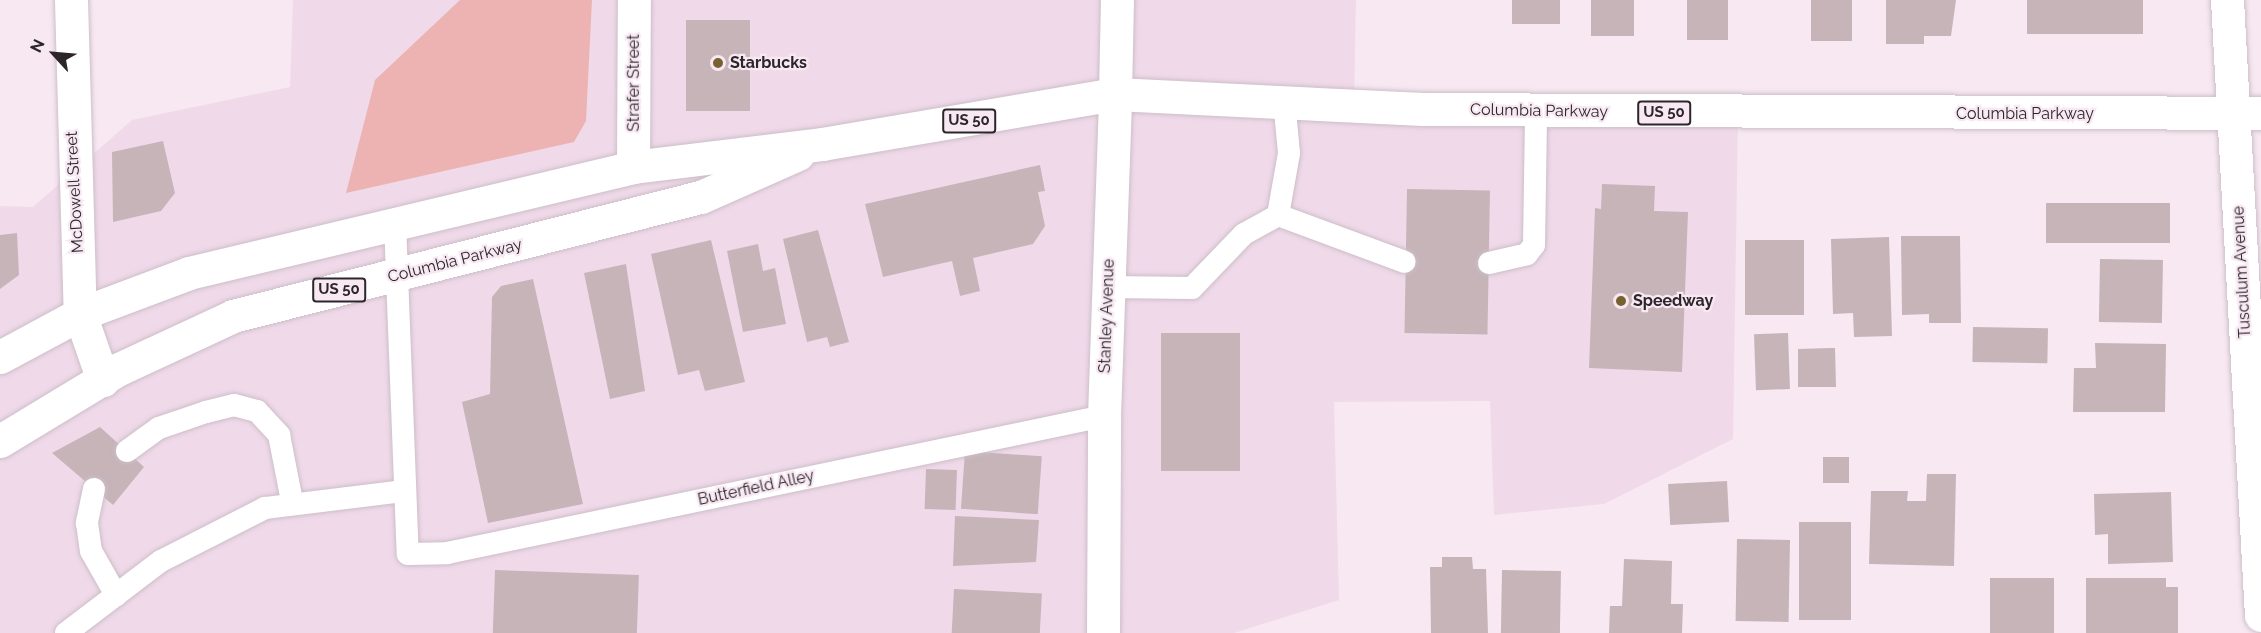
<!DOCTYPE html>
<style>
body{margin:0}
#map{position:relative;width:2261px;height:633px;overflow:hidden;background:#f7e8f2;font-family:Raleway,sans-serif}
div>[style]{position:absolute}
.built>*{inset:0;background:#f0daea}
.green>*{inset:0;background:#ecb3b2}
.building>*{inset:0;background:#c6b4b9;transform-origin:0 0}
.roads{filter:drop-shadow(0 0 2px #cdbec8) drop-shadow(0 0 2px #cdbec8)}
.service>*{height:22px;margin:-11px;padding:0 11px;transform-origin:11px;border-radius:11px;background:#fff}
.minor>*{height:33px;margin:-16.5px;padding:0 16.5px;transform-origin:16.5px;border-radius:16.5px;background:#fff}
.tertiary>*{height:33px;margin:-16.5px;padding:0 16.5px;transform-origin:16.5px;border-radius:16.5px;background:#fff}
.trunk>*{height:33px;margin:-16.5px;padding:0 16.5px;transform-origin:16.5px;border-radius:16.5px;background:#fff}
.dots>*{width:16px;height:16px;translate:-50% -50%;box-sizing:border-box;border:3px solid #f7e8f2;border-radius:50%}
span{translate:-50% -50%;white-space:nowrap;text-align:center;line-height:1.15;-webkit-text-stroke:4.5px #f7e8f2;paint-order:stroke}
.shield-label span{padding:2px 4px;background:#f7e8f2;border:2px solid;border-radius:4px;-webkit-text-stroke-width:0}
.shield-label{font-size:15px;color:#2c262a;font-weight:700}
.poi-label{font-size:16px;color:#2c262a;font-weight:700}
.left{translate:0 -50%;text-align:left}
.street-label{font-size:16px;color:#2c262a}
.north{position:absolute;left:24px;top:24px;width:60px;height:60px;-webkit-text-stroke:4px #f7e8f2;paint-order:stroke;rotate:296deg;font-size:16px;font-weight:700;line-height:24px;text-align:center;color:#2c262a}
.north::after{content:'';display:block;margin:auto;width:21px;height:27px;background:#2c262a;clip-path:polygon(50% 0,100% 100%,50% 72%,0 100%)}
</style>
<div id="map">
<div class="built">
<div style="clip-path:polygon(293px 0,1356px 0,1354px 107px,1738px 114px,1733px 439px,1604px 504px,1494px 515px,1490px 401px,1334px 402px,1339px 600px,1234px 633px,0 633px,0 206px,33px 207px,132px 120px,290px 87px)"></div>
</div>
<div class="green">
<div style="clip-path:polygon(460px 0,592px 0,586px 121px,574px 142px,346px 193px,375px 80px)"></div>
</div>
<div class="building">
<div style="left:1512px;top:0;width:48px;height:24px"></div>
<div style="left:1591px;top:0;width:43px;height:36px"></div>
<div style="left:1687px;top:0;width:41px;height:40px"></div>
<div style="left:1811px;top:0;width:41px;height:41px"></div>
<div style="clip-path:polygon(1886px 0,1956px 0,1951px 36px,1924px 36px,1924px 44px,1886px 44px)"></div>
<div style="left:2027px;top:0;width:116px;height:34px"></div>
<div style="left:686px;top:20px;width:64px;height:91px"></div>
<div style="clip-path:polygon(163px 141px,175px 193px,161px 211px,113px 222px,112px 152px)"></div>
<div style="clip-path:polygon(1040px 165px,1045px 191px,1038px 192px,1045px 226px,1033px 244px,973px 258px,980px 291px,960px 296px,952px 261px,883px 277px,865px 204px)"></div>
<div style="clip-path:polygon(1602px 184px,1655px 186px,1654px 211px,1688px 212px,1682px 372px,1589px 368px,1595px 208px,1601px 209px)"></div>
<div style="left:1407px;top:189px;width:83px;height:144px;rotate:1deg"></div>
<div style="left:2046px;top:203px;width:124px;height:40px"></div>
<div style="clip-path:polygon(818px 230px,849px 342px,830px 347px,827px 337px,807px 342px,783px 239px)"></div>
<div style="clip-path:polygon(17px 233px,19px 275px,0 289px,0 235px)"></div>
<div style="clip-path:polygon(1901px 236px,1960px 236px,1961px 323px,1929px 323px,1929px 314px,1902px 315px)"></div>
<div style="clip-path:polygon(1889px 237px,1892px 336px,1854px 337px,1853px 313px,1833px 314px,1831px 239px)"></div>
<div style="clip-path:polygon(711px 240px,745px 382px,705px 391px,699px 370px,678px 375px,651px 254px)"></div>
<div style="left:1745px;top:240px;width:59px;height:75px"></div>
<div style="clip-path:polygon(758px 244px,763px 271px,775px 268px,786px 324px,743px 332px,727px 251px)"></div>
<div style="left:2100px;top:259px;width:63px;height:63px;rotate:1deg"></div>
<div style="clip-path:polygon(626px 264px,645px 391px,610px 399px,584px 273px)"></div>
<div style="clip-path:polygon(533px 279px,583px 504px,488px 523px,462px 402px,490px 394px,492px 297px,501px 286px)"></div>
<div style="left:1973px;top:327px;width:75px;height:35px;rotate:1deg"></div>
<div style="left:1240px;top:333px;width:138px;height:79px;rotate:90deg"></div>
<div style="left:1788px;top:333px;width:56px;height:34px;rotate:88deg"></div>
<div style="clip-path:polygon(2095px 343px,2166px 344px,2165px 412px,2073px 412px,2074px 368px,2096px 368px)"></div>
<div style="clip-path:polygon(1830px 348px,1835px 348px,1836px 387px,1798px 387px,1798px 349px)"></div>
<div style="clip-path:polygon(100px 427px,144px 467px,113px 505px,52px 453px)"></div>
<div style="left:965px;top:451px;width:77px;height:58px;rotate:4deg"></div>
<div style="left:1823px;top:457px;width:26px;height:26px"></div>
<div style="left:926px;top:469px;width:31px;height:40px;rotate:2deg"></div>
<div style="clip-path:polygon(1927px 474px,1956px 474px,1954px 566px,1869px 564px,1871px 491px,1908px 491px,1907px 501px,1926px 501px)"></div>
<div style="left:1727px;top:481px;width:41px;height:59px;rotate:87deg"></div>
<div style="clip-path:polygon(2171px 492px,2173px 562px,2108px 564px,2108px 534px,2095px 535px,2094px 494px)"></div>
<div style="clip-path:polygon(955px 516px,1039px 520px,1036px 562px,953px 566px)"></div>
<div style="left:1799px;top:522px;width:52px;height:98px"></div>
<div style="left:1737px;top:539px;width:53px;height:82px;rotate:1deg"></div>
<div style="clip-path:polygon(1442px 557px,1472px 557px,1473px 569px,1486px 569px,1488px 633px,1431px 633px,1430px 567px,1442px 567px)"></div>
<div style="clip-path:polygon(1624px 559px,1672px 561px,1671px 604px,1683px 604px,1682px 633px,1609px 633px,1610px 606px,1622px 606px)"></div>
<div style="left:495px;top:570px;width:144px;height:63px;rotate:2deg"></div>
<div style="left:1502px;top:570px;width:59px;height:63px;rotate:1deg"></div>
<div style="left:1990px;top:578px;width:64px;height:55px"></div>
<div style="clip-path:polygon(2086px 578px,2166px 578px,2166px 587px,2178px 587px,2178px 633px,2086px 633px)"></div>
<div style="left:954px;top:589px;width:88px;height:44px;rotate:3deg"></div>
</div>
<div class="roads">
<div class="service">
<div style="left:1278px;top:215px;width:63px;rotate:-79.9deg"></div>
<div style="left:1289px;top:153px;width:53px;rotate:-95.4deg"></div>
<div style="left:395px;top:223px;width:331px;rotate:87.8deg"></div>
<div style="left:408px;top:554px;width:39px;rotate:-1deg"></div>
<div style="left:447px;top:553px;width:671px;rotate:-11.78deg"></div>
<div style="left:1489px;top:263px;width:39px;rotate:-13deg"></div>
<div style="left:1527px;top:254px;width:11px;rotate:-52deg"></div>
<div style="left:1534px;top:245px;width:134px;rotate:-89.1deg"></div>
<div style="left:1108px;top:287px;width:84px;rotate:0.7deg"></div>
<div style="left:1192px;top:288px;width:75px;rotate:-46.1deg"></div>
<div style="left:1244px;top:234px;width:39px;rotate:-29deg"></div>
<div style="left:1278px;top:215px;width:135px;rotate:20.3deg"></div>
<div style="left:127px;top:451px;width:39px;rotate:-36deg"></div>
<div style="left:159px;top:428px;width:50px;rotate:-18.8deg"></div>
<div style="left:206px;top:412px;width:29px;rotate:-14deg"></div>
<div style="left:234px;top:405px;width:24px;rotate:15deg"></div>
<div style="left:257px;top:411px;width:33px;rotate:47deg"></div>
<div style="left:279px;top:435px;width:67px;rotate:78.9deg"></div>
<div style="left:94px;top:489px;width:35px;rotate:102deg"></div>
<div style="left:87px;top:523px;width:28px;rotate:82deg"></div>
<div style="left:91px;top:551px;width:51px;rotate:60.4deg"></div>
<div style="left:66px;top:633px;width:119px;rotate:-37.2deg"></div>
<div style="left:161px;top:561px;width:117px;rotate:-27deg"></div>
<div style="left:265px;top:508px;width:140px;rotate:-7deg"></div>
</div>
<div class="minor">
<div style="left:71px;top:0;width:314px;rotate:88.4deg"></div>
<div style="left:80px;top:314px;width:70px;rotate:70.8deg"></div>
<div style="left:2227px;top:0;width:616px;rotate:86.84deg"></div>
<div style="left:1115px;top:94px;width:94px;rotate:-88.8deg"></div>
<div style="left:633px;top:167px;width:167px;rotate:-89.7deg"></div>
</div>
<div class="tertiary">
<div style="left:1103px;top:633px;width:217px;rotate:-89.7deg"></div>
<div style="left:1104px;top:416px;width:322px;rotate:-88deg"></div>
</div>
<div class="trunk">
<div style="left:0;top:357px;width:91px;rotate:-28.3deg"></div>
<div style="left:80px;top:314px;width:116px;rotate:-20.6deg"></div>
<div style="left:189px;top:273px;width:456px;rotate:-13.4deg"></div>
<div style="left:633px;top:167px;width:190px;rotate:-6.9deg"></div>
<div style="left:822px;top:144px;width:297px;rotate:-9.7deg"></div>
<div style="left:1115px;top:94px;width:308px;rotate:2.8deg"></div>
<div style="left:1423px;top:109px;width:838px;rotate:0.27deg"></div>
<div style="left:0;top:441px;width:139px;rotate:-31.2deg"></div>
<div style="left:119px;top:369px;width:126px;rotate:-24.9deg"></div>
<div style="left:233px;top:316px;width:483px;rotate:-14.3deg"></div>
<div style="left:701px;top:197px;width:106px;rotate:-23.9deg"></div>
</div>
</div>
<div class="dots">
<div style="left:718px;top:63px;background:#776131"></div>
<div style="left:1621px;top:301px;background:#776131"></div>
</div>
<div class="shield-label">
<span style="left:1664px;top:113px">US 50</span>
<span style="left:969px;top:121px">US 50</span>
<span style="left:339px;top:290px">US 50</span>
</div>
<div class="poi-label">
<span class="left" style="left:730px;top:63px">Starbucks</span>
<span class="left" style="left:1633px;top:301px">Speedway</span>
</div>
<div class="street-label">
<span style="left:634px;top:83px;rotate:-90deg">Strafer Street</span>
<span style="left:1539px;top:111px;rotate:1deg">Columbia Parkway</span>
<span style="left:2025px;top:114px">Columbia Parkway</span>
<span style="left:75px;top:192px;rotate:-93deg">McDowell Street</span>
<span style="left:455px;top:261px;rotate:-14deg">Columbia Parkway</span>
<span style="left:2242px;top:272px;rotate:-93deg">Tusculum Avenue</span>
<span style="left:1107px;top:316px;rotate:-88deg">Stanley Avenue</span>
<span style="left:756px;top:488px;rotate:-12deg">Butterfield Alley</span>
</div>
<div class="north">N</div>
</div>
